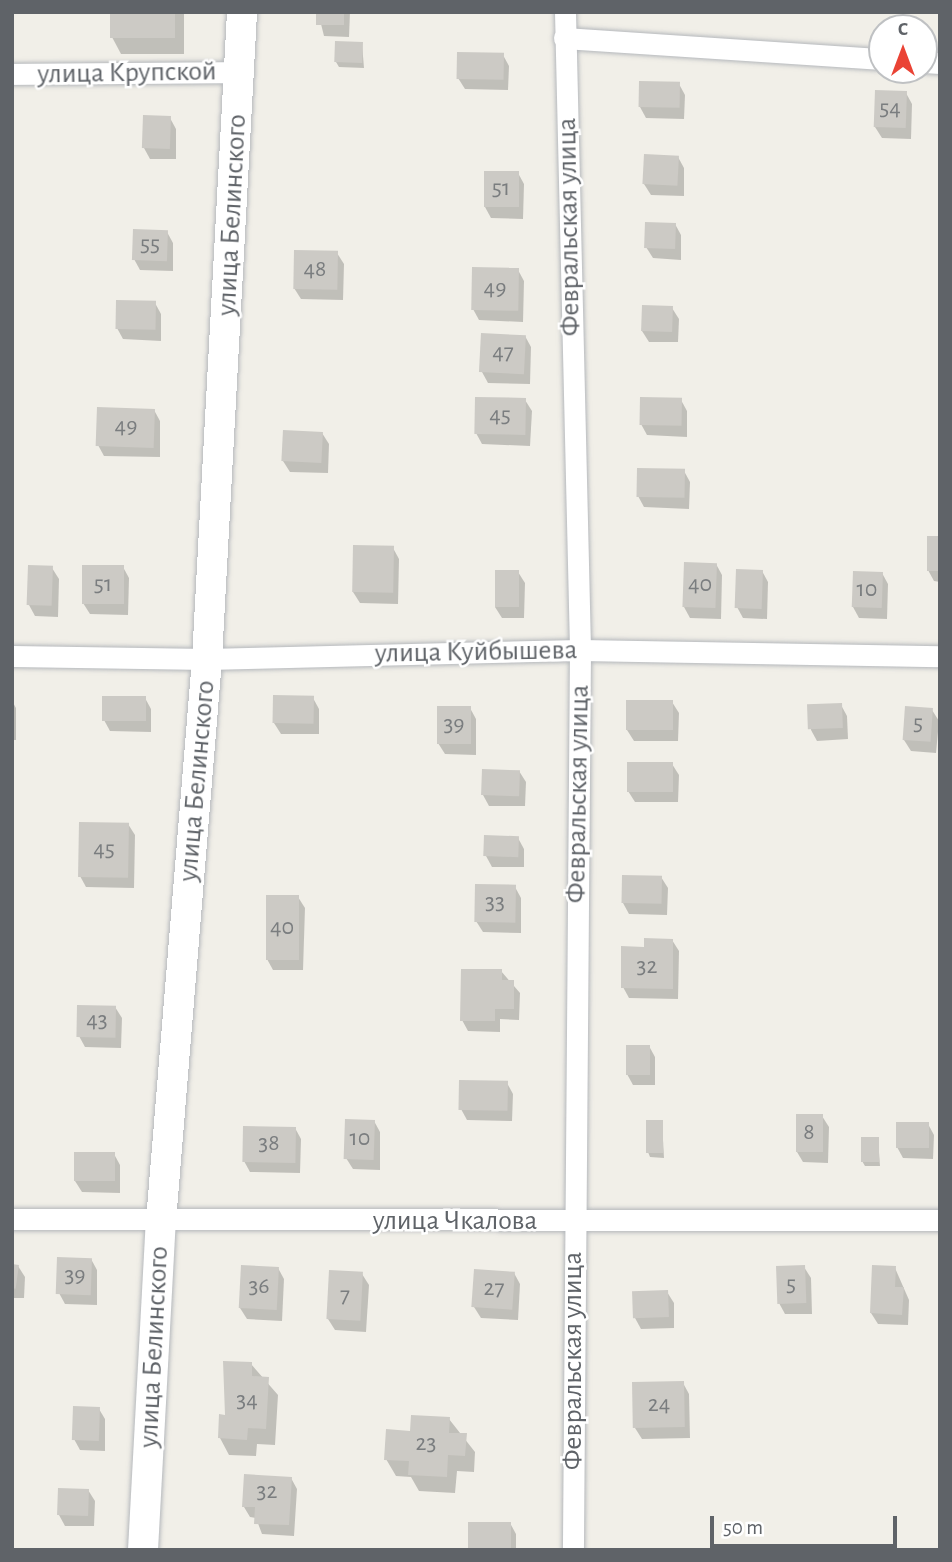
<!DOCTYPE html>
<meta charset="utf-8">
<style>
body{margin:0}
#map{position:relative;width:952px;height:1562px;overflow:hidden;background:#f1efe8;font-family:"Alegreya Sans",sans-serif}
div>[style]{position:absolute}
.shadow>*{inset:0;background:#0003}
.building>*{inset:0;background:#cccac5;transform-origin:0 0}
.roads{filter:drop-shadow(0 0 2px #b5b8bc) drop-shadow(0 0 2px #b5b8bc)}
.street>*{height:21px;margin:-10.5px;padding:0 10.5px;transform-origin:10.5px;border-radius:10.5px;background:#fff}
.secondary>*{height:30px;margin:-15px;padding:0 15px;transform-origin:15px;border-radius:15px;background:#fff}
span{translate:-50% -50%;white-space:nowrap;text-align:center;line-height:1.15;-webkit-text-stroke:5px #fff;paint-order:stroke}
.number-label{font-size:24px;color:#7a7d7f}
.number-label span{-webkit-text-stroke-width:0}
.street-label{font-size:28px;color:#5f6368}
.frame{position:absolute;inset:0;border:14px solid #5f6368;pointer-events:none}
.north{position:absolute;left:868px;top:14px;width:70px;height:70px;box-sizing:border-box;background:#fff;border:2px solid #bfc1c3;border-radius:50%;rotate:0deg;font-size:19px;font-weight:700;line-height:28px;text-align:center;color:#5f6368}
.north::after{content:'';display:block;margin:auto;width:24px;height:32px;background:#ea4335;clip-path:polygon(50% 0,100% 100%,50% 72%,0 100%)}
.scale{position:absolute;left:710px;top:1516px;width:187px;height:32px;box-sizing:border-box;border:4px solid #5f6368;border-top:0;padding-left:9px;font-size:21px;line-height:24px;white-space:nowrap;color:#5f6368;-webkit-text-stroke:5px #fff;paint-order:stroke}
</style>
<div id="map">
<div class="shadow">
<div style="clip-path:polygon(112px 12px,184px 12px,184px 54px,121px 54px,112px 37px)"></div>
<div style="clip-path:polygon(318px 12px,350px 12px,349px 37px,324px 36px)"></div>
<div style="clip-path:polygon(362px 44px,364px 68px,339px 67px,336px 62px)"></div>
<div style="clip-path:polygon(503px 55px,509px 66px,508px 90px,465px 89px,458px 78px)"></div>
<div style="clip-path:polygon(679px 84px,685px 95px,684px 119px,646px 118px,640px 107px)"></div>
<div style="clip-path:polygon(906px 93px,912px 104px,911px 139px,882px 138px,875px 127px)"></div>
<div style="clip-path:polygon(170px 118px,176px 129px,176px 159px,150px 159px,144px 148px)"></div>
<div style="clip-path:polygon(678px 157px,684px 168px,684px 196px,651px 195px,644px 184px)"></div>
<div style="clip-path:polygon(518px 173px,524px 184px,523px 219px,491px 218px,485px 207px)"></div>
<div style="clip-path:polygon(675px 224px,681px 235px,681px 260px,653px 258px,646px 247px)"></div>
<div style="clip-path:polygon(167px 232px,173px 243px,173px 271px,140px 270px,134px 259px)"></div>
<div style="clip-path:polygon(337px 253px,344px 264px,343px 300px,301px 299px,294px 288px)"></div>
<div style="clip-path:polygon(518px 270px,524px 281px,523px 322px,479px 320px,473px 309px)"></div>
<div style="clip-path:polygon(155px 303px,161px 314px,161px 341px,123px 339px,117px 328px)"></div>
<div style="clip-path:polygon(672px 308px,679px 319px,678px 342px,649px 342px,642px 331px)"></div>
<div style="clip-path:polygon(525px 336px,531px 347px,530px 384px,488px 383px,482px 372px)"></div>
<div style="clip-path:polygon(525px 400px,532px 411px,530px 446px,482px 444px,476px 433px)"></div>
<div style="clip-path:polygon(681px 400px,687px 411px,687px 437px,647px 435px,641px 424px)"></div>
<div style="clip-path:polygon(154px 410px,160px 421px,160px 457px,104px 456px,98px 445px)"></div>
<div style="clip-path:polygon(322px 433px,329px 444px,328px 473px,290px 472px,283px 461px)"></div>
<div style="clip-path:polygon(684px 471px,690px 482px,689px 509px,644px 507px,638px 496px)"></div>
<div style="clip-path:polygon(940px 538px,940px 582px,934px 581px,928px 570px)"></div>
<div style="clip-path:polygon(393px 548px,399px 559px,398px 604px,360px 603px,353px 592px)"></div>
<div style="clip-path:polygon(716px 564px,722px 575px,721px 619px,690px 618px,684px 607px)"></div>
<div style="clip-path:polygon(123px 567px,129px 578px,128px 615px,90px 614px,83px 603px)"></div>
<div style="clip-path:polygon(52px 568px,59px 579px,58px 617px,35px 616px,29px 605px)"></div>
<div style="clip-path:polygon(762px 571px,768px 582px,767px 619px,743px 618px,737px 607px)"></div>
<div style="clip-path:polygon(518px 572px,525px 583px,524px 618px,502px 618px,495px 607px)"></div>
<div style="clip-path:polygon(882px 573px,888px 584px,887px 619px,859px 618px,853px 607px)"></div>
<div style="clip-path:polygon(145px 698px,151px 709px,151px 732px,110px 731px,104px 720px)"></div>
<div style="clip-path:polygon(313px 698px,319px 709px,319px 734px,281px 734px,274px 723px)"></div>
<div style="clip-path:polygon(12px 701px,16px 708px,16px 740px,12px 740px)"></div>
<div style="clip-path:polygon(672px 702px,679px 713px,678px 741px,634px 741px,627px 730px)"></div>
<div style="clip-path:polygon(841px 705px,847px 716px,848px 739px,817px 741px,811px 730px,809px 707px)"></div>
<div style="clip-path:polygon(470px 708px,476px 719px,476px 755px,445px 754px,438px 743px)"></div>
<div style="clip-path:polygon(932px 710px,939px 721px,936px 753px,911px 751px,904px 740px)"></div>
<div style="clip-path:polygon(672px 764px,679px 775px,678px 802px,635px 802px,628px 791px)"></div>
<div style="clip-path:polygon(519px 771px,526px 782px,525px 806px,489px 806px,483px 795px)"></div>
<div style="clip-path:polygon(128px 824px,135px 835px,134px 888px,86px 887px,80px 876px)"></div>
<div style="clip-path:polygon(518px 838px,524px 849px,524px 867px,492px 867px,486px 856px)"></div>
<div style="clip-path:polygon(661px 877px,668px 888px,667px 915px,629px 914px,623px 903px)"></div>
<div style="clip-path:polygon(515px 887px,521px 898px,521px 933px,483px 932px,476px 921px)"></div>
<div style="clip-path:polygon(298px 897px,305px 908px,303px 970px,273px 970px,267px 959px)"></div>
<div style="clip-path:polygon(672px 940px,679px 951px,678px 999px,629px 998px,623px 987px,645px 948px)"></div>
<div style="clip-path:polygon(501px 971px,520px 993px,519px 1020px,500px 1019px,500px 1032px,468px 1031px,462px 1020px)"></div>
<div style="clip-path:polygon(115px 1007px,122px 1018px,121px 1048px,85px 1047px,79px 1036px)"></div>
<div style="clip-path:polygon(649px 1046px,655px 1057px,655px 1085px,633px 1085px,627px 1074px)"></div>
<div style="clip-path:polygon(507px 1083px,513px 1094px,512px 1121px,467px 1120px,461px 1109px)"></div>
<div style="clip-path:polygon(822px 1116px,829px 1127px,828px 1163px,803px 1162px,797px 1152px)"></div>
<div style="clip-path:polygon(374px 1121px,380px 1132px,380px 1170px,353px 1169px,346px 1158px)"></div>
<div style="clip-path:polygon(662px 1122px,664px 1158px,650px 1157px,648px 1152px)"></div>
<div style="clip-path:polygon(928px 1124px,934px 1135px,933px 1159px,903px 1158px,897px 1147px)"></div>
<div style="clip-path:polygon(295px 1128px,301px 1139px,300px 1173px,250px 1172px,244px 1161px)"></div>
<div style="clip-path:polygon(878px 1139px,880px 1166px,865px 1166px,862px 1161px)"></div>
<div style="clip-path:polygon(114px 1154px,120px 1165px,120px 1193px,82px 1192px,75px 1181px)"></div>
<div style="clip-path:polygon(91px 1259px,97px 1270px,97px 1305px,65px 1304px,59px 1293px)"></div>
<div style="clip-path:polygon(12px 1266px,18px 1266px,25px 1277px,24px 1298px,12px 1298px)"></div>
<div style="clip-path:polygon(804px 1267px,811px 1278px,812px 1314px,785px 1314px,779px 1303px)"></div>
<div style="clip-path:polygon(278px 1268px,284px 1279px,282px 1321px,247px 1319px,240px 1308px)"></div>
<div style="clip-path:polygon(895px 1268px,909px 1300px,908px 1325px,878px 1324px,871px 1313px)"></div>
<div style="clip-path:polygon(514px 1273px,520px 1284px,518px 1320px,481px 1318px,474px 1307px)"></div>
<div style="clip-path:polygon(362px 1274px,369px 1285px,366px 1332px,335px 1330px,328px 1319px)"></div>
<div style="clip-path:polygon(667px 1292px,674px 1303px,674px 1328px,641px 1329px,635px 1318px)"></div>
<div style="clip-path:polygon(251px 1364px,278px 1395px,275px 1445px,257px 1444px,256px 1456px,229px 1455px,220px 1438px)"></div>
<div style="clip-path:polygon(683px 1383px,689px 1394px,690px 1438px,642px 1439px,635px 1428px)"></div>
<div style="clip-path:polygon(99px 1409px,105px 1419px,105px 1451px,80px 1450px,74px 1439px)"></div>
<div style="clip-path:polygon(449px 1419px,475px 1452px,474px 1472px,457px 1471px,455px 1493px,419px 1491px,411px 1477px,396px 1476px,386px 1459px,412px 1433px)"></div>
<div style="clip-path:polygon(291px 1478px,297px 1489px,294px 1536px,262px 1534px,256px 1518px,250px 1517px,244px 1507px)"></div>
<div style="clip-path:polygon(88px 1490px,95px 1501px,94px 1526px,65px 1526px,59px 1515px)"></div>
<div style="clip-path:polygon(510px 1523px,516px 1534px,516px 1550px,470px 1550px)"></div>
</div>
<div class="building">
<div style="left:110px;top:12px;width:65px;height:26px"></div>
<div style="left:316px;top:12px;width:28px;height:13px"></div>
<div style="left:335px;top:41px;width:28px;height:21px;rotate:2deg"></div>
<div style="left:457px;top:52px;width:47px;height:27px;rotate:1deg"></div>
<div style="left:639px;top:81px;width:41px;height:26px;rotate:1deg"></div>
<div style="left:875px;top:90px;width:32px;height:37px;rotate:2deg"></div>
<div style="left:143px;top:115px;width:28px;height:33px;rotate:2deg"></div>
<div style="left:644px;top:154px;width:35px;height:30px;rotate:3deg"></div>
<div style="left:484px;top:171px;width:35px;height:36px"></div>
<div style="left:645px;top:222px;width:31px;height:26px;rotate:2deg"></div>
<div style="left:133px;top:229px;width:35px;height:31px;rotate:2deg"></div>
<div style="left:294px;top:250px;width:44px;height:39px;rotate:1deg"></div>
<div style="left:472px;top:267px;width:47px;height:43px;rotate:1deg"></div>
<div style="left:116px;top:300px;width:40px;height:29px;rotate:1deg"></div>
<div style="left:642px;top:305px;width:31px;height:26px;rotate:2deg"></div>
<div style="left:481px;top:333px;width:45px;height:39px;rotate:3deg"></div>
<div style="left:475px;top:397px;width:51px;height:37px;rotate:1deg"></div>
<div style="left:640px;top:397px;width:42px;height:28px;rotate:1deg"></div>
<div style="left:97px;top:407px;width:58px;height:39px;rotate:2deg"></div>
<div style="left:283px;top:430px;width:40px;height:31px;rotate:3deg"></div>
<div style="left:637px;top:468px;width:48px;height:29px;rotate:1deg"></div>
<div style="left:927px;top:536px;width:13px;height:35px"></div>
<div style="left:353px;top:545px;width:41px;height:47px;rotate:1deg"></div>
<div style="left:684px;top:562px;width:33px;height:45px;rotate:2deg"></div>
<div style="left:28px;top:565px;width:25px;height:40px;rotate:2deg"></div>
<div style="left:82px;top:565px;width:42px;height:39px"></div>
<div style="left:736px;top:569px;width:27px;height:39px;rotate:2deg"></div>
<div style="left:495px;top:570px;width:24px;height:37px"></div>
<div style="left:853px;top:571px;width:30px;height:36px;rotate:2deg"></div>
<div style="left:273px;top:695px;width:41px;height:28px;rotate:1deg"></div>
<div style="left:102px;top:696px;width:44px;height:25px"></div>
<div style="left:626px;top:700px;width:47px;height:30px"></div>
<div style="left:842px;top:703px;width:25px;height:35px;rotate:88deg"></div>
<div style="left:437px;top:706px;width:34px;height:38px"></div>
<div style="left:905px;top:706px;width:28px;height:34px;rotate:4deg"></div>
<div style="left:627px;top:762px;width:46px;height:30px"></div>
<div style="left:482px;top:769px;width:38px;height:26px;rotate:2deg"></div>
<div style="left:79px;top:822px;width:50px;height:55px;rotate:1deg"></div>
<div style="left:484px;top:835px;width:35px;height:21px;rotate:2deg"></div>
<div style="left:622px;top:875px;width:40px;height:28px;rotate:1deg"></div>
<div style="left:475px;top:884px;width:41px;height:38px;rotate:1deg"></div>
<div style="left:266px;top:895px;width:33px;height:65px"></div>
<div style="clip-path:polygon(644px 938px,673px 939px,673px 989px,621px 988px,621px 946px,644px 947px)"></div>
<div style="clip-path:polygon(461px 969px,502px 969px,502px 980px,514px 980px,514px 1009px,495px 1009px,495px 1021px,460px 1021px)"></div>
<div style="left:77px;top:1005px;width:39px;height:32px;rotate:1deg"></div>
<div style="left:626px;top:1045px;width:24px;height:30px"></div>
<div style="left:459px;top:1080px;width:49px;height:30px;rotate:1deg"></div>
<div style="left:796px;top:1114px;width:27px;height:38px"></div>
<div style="left:345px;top:1119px;width:30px;height:40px;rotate:2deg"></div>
<div style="left:646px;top:1120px;width:17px;height:33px"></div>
<div style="left:896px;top:1122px;width:33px;height:26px"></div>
<div style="left:243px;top:1126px;width:53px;height:36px;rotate:1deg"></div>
<div style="left:861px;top:1137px;width:18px;height:25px"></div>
<div style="left:74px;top:1152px;width:41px;height:29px"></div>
<div style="left:57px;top:1257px;width:35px;height:37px;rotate:2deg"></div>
<div style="left:12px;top:1264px;width:7px;height:24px;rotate:8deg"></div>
<div style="left:241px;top:1265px;width:38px;height:43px;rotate:3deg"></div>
<div style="left:805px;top:1265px;width:38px;height:29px;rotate:88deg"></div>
<div style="clip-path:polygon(872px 1265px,896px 1266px,895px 1287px,904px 1287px,902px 1315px,870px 1313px)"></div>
<div style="left:474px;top:1269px;width:41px;height:38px;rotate:4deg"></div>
<div style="left:329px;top:1270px;width:34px;height:49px;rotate:3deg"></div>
<div style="left:668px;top:1290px;width:27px;height:36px;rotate:88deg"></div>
<div style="clip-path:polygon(223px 1361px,252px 1362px,252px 1376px,269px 1377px,266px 1429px,248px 1428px,247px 1440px,218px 1438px,219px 1414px,225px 1415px)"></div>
<div style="left:684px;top:1381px;width:46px;height:52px;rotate:89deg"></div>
<div style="left:73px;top:1406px;width:27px;height:34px;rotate:2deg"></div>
<div style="clip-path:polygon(411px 1415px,450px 1417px,449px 1433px,467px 1433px,465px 1456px,448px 1455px,447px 1477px,408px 1475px,409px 1461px,384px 1460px,386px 1429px,410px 1431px)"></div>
<div style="clip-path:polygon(244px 1474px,292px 1477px,289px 1525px,254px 1524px,255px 1507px,242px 1507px)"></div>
<div style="left:58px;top:1488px;width:31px;height:27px;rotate:2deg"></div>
<div style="left:468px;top:1522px;width:43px;height:28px"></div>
</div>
<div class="roads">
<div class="street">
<div style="left:565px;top:12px;width:638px;rotate:88.65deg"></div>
<div style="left:580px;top:650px;width:900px;rotate:90.45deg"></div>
<div style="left:564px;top:38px;width:319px;rotate:3.8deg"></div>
<div style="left:924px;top:62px;width:16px;rotate:4deg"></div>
<div style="left:12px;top:74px;width:229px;rotate:-0.5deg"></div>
<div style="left:12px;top:656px;width:195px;rotate:0.9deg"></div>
<div style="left:207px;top:659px;width:373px;rotate:-1.4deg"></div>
<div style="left:580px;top:650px;width:360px;rotate:1deg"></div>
<div style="left:12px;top:1219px;width:928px;rotate:0.06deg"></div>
</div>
<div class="secondary">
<div style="left:143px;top:1550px;width:329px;rotate:-86.9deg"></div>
<div style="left:161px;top:1221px;width:564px;rotate:-85.32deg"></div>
<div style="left:207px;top:659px;width:648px;rotate:-86.9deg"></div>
</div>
</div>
<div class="number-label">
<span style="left:890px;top:109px">54</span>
<span style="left:501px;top:189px">51</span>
<span style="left:150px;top:245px">55</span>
<span style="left:315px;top:270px">48</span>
<span style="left:495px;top:289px">49</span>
<span style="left:503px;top:353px">47</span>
<span style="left:500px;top:416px">45</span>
<span style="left:126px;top:427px">49</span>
<span style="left:103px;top:585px">51</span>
<span style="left:700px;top:585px">40</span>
<span style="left:867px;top:590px">10</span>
<span style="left:918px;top:724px">5</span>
<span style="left:454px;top:725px">39</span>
<span style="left:104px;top:850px">45</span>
<span style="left:495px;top:903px">33</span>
<span style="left:282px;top:928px">40</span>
<span style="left:647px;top:967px">32</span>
<span style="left:97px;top:1021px">43</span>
<span style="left:809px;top:1133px">8</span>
<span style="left:360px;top:1139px">10</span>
<span style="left:269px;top:1144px">38</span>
<span style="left:75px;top:1276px">39</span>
<span style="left:791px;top:1285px">5</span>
<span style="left:259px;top:1287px">36</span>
<span style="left:494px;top:1289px">27</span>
<span style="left:345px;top:1296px">7</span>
<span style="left:247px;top:1401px">34</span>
<span style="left:659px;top:1405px">24</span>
<span style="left:426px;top:1444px">23</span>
<span style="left:267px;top:1492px">32</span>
</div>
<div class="street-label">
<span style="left:127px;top:73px;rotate:-1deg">улица Крупской</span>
<span style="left:232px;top:215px;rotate:-87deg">улица Белинского</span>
<span style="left:569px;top:227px;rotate:-91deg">Февральская улица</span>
<span style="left:476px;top:652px;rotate:-1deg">улица Куйбышева</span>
<span style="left:197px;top:781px;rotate:-85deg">улица Белинского</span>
<span style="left:578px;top:794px;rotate:-89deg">Февральская улица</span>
<span style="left:455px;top:1221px">улица Чкалова</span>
<span style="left:154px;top:1347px;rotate:-87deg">улица Белинского</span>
<span style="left:573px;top:1361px;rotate:-90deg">Февральская улица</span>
</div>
<div class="frame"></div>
<div class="north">С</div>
<div class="scale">50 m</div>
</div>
